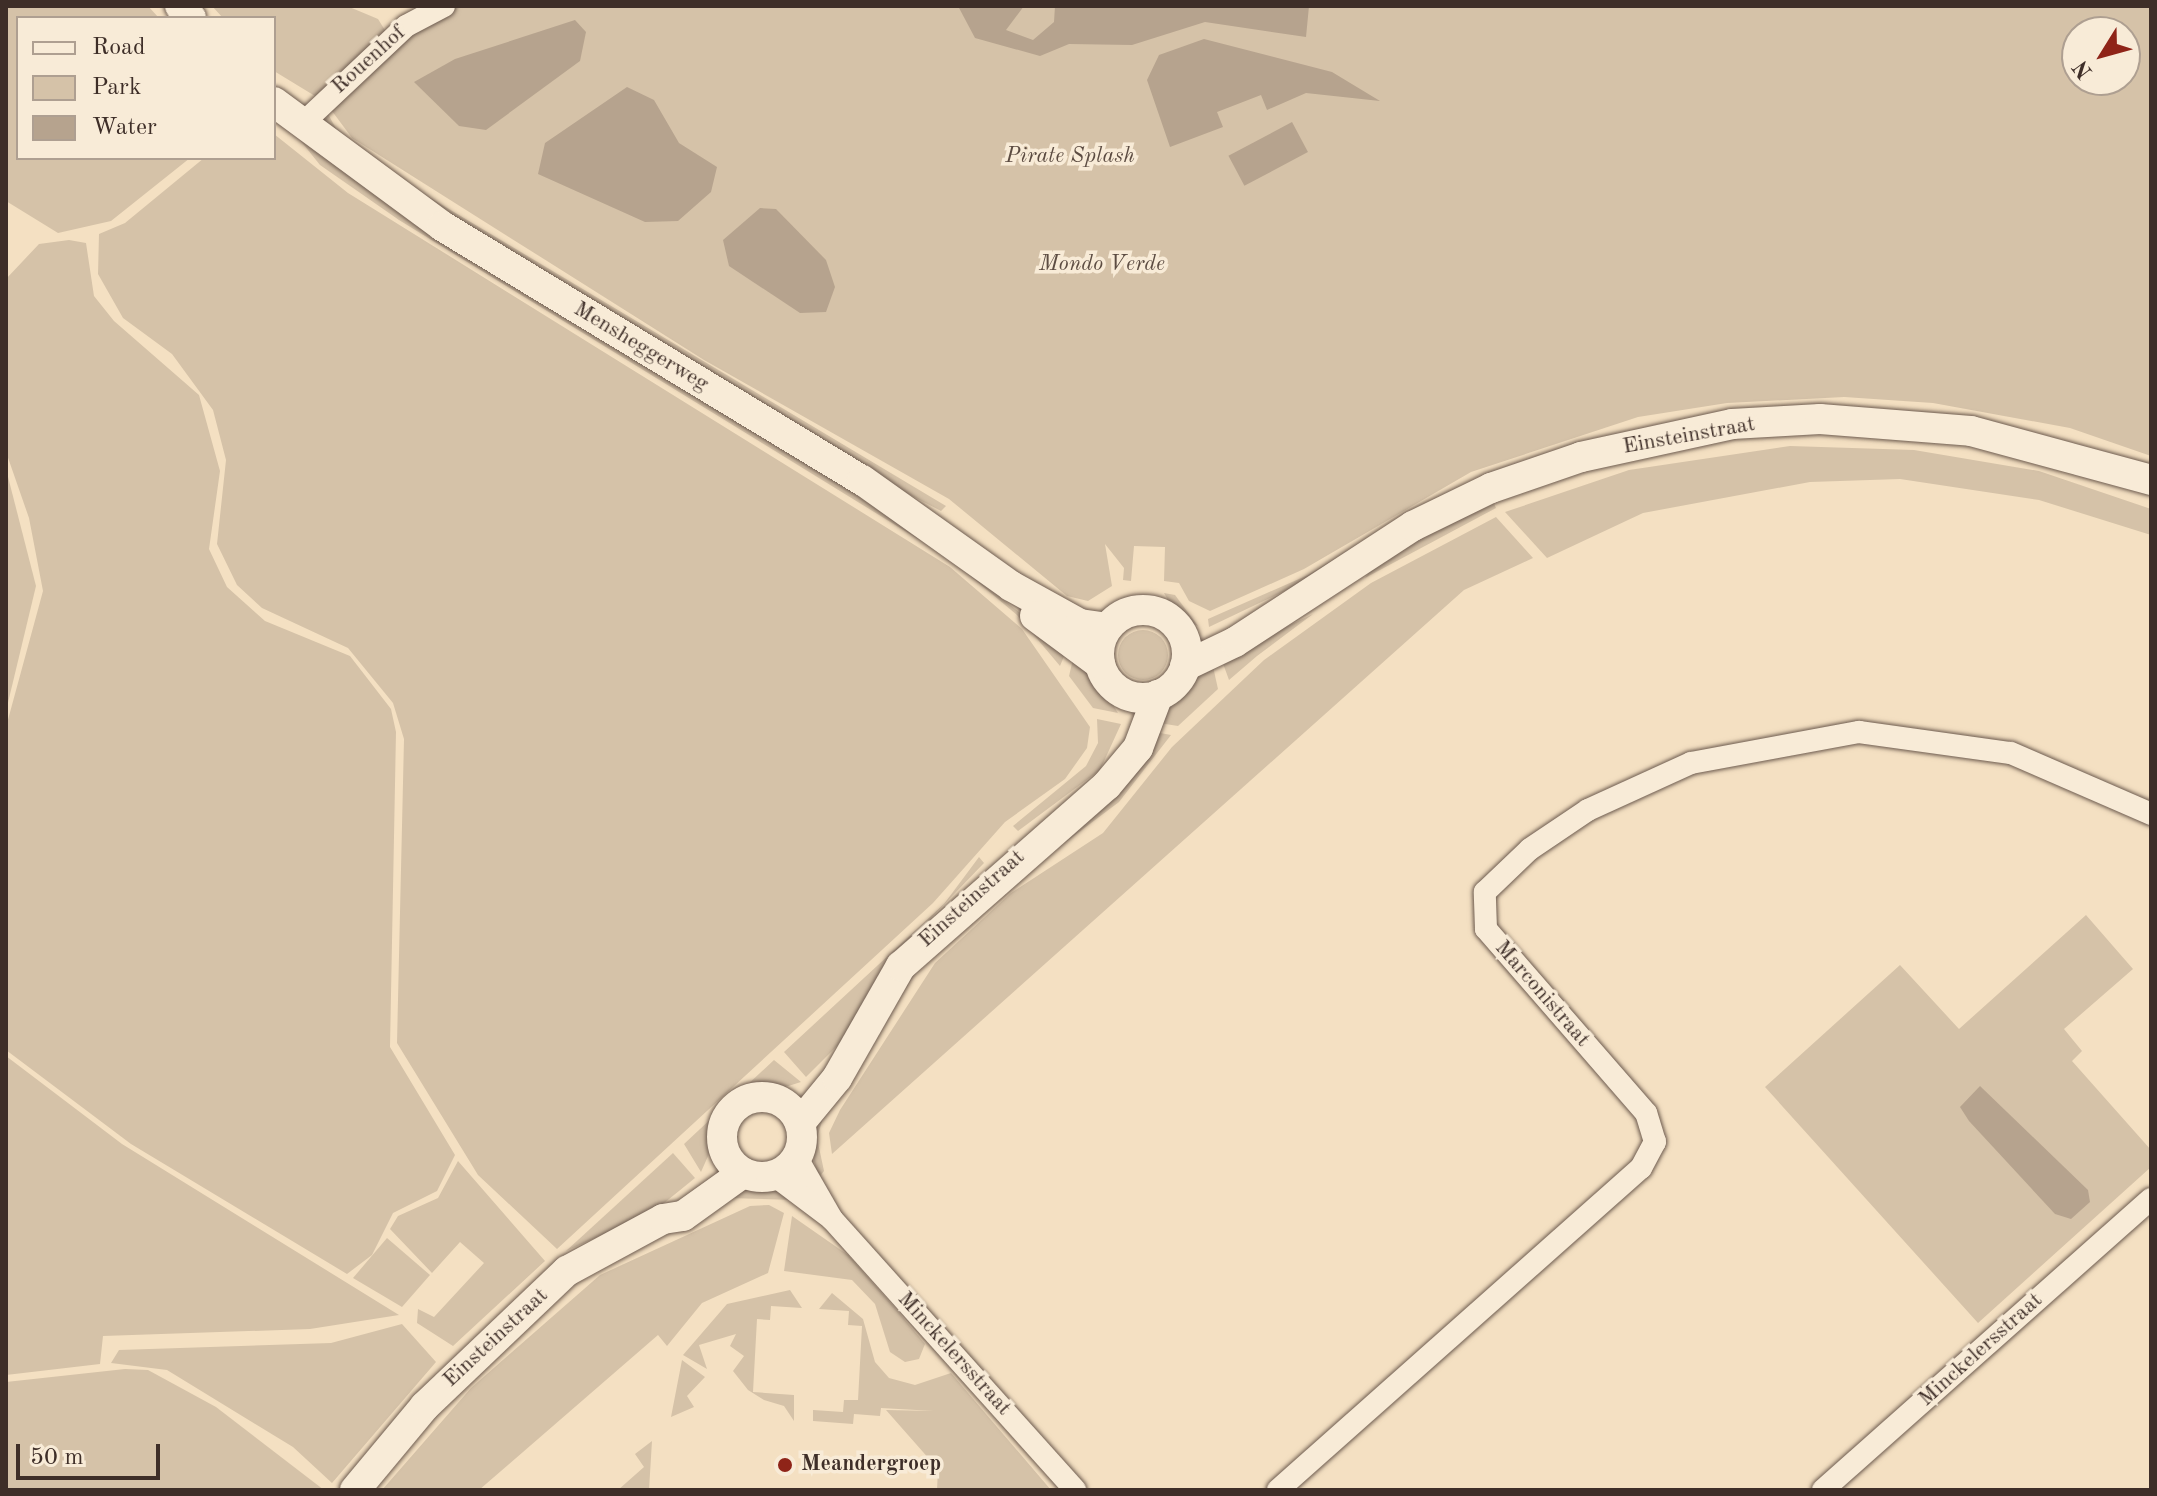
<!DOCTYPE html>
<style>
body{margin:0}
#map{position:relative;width:2157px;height:1496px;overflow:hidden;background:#f4e0c2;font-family:"Old Standard TT",serif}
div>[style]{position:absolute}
.green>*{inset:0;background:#d5c2a8}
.round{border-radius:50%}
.water>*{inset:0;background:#b6a38e;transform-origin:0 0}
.roads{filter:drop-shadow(0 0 2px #6c5a4e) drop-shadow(0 0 2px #6c5a4e)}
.street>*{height:22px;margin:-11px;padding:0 11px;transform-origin:11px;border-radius:11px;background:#f8ebd7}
.secondary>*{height:30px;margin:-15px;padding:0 15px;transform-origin:15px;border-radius:15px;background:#f8ebd7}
.secondary>.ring{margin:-15px;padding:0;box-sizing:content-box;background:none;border:30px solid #f8ebd7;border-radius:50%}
.dots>*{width:22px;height:22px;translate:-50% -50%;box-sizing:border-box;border:4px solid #f8ebd7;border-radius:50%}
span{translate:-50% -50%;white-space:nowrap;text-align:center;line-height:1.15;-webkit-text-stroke:7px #f8ebd7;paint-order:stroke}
.street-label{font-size:22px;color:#3e2e28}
.park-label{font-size:22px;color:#5c4c42;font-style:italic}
.poi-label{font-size:22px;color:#3e2e28;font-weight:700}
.left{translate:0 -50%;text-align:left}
.frame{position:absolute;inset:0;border:8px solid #3e2e28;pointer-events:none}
.legend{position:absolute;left:16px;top:16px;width:260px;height:144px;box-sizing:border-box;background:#f8ebd7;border:2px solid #ae9f91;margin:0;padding:10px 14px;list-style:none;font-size:24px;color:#3e2e28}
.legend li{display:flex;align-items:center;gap:16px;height:40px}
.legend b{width:40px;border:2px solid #ae9f91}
.north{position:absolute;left:2061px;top:16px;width:80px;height:80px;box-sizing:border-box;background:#f8ebd7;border:2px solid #ae9f91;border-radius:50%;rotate:233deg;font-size:22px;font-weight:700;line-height:32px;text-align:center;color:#3e2e28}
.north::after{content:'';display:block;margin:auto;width:28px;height:36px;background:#8f2418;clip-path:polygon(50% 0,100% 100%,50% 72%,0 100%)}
.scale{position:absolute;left:16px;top:1444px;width:144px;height:36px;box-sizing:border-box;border:4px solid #3e2e28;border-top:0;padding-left:10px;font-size:24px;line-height:28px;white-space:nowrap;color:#3e2e28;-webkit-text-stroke:6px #f8ebd7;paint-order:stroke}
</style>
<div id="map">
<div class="green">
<div style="clip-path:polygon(6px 6px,148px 6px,159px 18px,18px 18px,18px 158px,190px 158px,111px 221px,58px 233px,6px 201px)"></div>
<div style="clip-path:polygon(212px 6px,347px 6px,378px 19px,388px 35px,315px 96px,274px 71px,274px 18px,223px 18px)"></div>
<div style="clip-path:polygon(evenodd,456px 6px,2151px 6px,2151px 456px,2070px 428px,1933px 403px,1844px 397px,1727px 403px,1638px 417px,1471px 472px,1304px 569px,1210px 611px,1189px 601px,1179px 583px,1164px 581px,1165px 547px,1134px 546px,1131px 581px,1123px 580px,1124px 568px,1105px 544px,1112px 586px,1088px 601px,1067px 596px,949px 499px,704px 360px,352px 138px,329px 107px,393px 42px,456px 6px,2077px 32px,2125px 32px,2125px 80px,2077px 80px,2077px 32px)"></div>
<div style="clip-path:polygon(328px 114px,339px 134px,402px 181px,946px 506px,941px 511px,893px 486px,459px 225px,324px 123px)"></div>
<div style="clip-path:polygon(274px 134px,348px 193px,950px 567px,1022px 629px,1090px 727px,1087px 748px,1065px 779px,1005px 822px,933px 903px,557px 1249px,478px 1175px,397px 1043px,404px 739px,393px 703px,348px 648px,262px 608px,237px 585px,217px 544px,226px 460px,213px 410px,172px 354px,123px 318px,98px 274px,99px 234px,125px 223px,204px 158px,274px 158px)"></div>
<div style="clip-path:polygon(300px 140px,423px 227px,883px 507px,1067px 649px,1060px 666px,1017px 615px,949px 558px,399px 220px,320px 165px)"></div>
<div style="clip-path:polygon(69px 240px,86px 243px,94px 296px,114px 321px,199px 395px,220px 471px,209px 549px,227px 587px,265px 621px,350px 656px,391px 709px,396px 732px,390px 1047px,455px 1155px,437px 1191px,393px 1213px,372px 1255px,347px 1274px,131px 1144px,6px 1050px,6px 727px,43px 591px,29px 518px,6px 452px,6px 279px,39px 244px)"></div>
<div style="clip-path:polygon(1790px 446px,1914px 450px,2039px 471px,2151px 509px,2151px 535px,2039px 500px,1900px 479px,1810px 482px,1643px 513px,1547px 558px,1505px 512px,1629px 470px)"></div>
<div style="clip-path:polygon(6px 469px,36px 586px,6px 711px)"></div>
<div style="clip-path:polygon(1493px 501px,1496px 508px,1365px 578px,1376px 562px)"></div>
<div style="clip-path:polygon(1426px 504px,1295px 586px,1209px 627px,1208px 619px,1308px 575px)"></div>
<div style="clip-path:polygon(1496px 517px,1533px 558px,1464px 590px,832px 1154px,829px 1133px,840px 1110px,935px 963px,1011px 893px,1103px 833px,1172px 747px,1264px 660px,1371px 583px)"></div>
<div style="clip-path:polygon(1164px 593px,1175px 595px,1198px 626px,1177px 616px)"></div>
<div style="clip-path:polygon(1313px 614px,1257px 656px,1229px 680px,1221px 658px)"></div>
<div class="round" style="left:1118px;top:630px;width:50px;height:50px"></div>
<div style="clip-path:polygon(1074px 655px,1092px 671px,1118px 713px,1093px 708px,1069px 676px)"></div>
<div style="clip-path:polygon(1212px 662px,1218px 689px,1178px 726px,1159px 723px,1166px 705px)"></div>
<div style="clip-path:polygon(1097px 719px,1121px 724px,1100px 770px,1018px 831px,1013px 826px,1086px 766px,1098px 743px)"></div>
<div style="clip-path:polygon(1155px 732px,1171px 735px,1119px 802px,1014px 881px,916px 972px,833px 1106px,828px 1100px,909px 976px,1006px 882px,1118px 795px)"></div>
<div style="clip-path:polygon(979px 857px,984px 863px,928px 921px,838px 1045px,806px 1077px,784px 1052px,944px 904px)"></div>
<div style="clip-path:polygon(2086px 915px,2133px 969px,2064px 1029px,2082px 1051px,2072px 1061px,2151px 1150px,2151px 1167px,1978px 1323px,1765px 1087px,1900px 965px,1959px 1029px)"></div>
<div style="clip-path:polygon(6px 1056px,122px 1144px,399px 1315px,310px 1329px,103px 1336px,100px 1364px,6px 1375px)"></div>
<div style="clip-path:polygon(774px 1060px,801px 1082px,731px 1104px,701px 1172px,684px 1144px)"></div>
<div style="clip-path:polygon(823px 1118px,817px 1138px,824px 1171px,818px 1179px,809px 1137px)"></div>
<div style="clip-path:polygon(673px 1153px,695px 1178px,653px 1212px,566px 1251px)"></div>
<div style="clip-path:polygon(458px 1161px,545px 1261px,453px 1346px,417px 1323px,418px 1309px,434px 1317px,484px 1263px,460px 1242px,432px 1273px,390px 1229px,398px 1216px,438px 1198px)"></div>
<div style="clip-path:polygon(750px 1184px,779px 1189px,794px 1200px,727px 1198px)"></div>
<div style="clip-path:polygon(769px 1205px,784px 1213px,768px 1273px,702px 1303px,667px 1346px,658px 1335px,479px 1490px,382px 1490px,471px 1388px,600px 1275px,750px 1206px)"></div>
<div style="clip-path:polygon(792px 1216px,848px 1255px,895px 1308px,925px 1344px,919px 1359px,905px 1362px,890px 1352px,875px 1304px,852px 1280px,784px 1271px)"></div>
<div style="clip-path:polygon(387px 1238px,430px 1275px,402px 1307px,353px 1278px)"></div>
<div style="clip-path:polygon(790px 1290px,802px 1308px,771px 1306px,770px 1320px,757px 1319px,753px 1392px,794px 1395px,794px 1421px,784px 1406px,764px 1400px,748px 1390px,733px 1371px,744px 1356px,730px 1346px,736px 1334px,699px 1345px,707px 1369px,683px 1355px,727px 1304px)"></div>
<div style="clip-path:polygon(832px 1293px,863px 1319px,875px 1362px,889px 1378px,915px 1385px,951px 1373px,1051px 1490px,937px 1490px,938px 1469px,886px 1410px,934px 1411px,881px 1408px,880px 1416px,854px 1414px,853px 1424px,813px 1421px,813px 1410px,843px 1412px,844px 1400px,858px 1400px,862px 1326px,848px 1325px,849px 1311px,819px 1309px)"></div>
<div style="clip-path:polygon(402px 1324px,436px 1362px,332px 1483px,293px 1447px,167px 1370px,111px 1363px,119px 1350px,331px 1343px)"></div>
<div style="clip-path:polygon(682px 1360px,705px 1377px,687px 1396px,694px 1407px,671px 1417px)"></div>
<div style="clip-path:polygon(125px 1369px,148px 1370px,216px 1407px,324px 1490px,6px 1490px,6px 1382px)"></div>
<div style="clip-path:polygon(652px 1441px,649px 1490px,618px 1490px,644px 1467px,635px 1454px)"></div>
</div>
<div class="water">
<div style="clip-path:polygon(958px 6px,1024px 6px,1006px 30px,1033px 40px,1054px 22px,1055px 6px,1309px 6px,1306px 37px,1205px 22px,1132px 45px,1069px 44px,1040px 56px,975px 38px)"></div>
<div style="clip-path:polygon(575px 20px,586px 32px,580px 61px,486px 130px,459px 126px,414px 82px,455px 59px)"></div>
<div style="clip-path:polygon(1204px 39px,1332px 72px,1380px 101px,1306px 93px,1267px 110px,1261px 95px,1217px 112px,1223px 127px,1170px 147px,1147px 80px,1159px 55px)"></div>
<div style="clip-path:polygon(627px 87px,654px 100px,679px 143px,717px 167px,711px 192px,678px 221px,645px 222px,538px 174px,545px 143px)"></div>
<div style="left:1292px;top:122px;width:34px;height:72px;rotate:62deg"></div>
<div style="clip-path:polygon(760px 208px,776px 209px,826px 260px,835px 287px,826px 312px,800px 313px,729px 266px,723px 240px)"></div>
<div style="clip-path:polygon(1980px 1086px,2088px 1190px,2090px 1202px,2071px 1219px,2055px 1214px,1969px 1121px,1960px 1107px)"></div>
</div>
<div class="roads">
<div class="street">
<div style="left:301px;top:125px;width:144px;rotate:-43.3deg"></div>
<div style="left:406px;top:26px;width:43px;rotate:-27.8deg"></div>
<div style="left:797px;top:1158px;width:70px;rotate:60.2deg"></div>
<div style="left:832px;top:1219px;width:364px;rotate:48.1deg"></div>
<div style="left:775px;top:1176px;width:71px;rotate:37deg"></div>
<div style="left:1278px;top:1490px;width:485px;rotate:-41.6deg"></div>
<div style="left:1641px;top:1168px;width:30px;rotate:-62deg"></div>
<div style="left:1655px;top:1142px;width:30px;rotate:-107deg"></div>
<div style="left:1646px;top:1113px;width:244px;rotate:-131deg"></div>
<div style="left:1486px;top:929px;width:37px;rotate:-92deg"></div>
<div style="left:1485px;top:892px;width:62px;rotate:-43.7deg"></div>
<div style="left:1530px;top:849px;width:70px;rotate:-33.9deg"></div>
<div style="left:1588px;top:810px;width:113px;rotate:-24.5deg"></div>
<div style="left:1691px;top:763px;width:171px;rotate:-10.5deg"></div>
<div style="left:1859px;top:732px;width:153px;rotate:7.9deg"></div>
<div style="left:2011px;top:753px;width:153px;rotate:23.5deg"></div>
<div style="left:1823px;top:1490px;width:438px;rotate:-41.6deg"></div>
</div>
<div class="secondary">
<div style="left:180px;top:6px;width:16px;rotate:47deg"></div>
<div style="left:274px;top:102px;width:209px;rotate:36.4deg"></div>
<div style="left:442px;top:226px;width:491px;rotate:31.2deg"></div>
<div style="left:862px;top:480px;width:183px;rotate:35.4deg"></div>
<div style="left:1011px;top:586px;width:79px;rotate:28.8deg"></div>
<div style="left:1080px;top:624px;width:27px;rotate:8deg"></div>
<div class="ring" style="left:1099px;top:610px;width:58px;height:58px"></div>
<div style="left:1035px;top:616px;width:81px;rotate:36.4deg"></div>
<div style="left:1185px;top:666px;width:55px;rotate:-25.6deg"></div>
<div style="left:1235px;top:642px;width:212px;rotate:-33.1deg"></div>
<div style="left:1413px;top:526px;width:87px;rotate:-26deg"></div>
<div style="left:1491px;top:488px;width:95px;rotate:-19deg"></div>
<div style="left:1581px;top:457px;width:155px;rotate:-12.3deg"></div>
<div style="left:1732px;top:424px;width:88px;rotate:-3.3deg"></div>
<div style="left:1820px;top:419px;width:151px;rotate:4.5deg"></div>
<div style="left:1971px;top:431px;width:187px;rotate:15.2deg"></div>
<div class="ring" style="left:722px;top:1097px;width:50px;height:50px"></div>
<div style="left:800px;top:1123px;width:58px;rotate:-50.6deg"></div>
<div style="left:837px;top:1078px;width:129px;rotate:-60.3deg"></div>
<div style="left:901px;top:966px;width:274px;rotate:-41.3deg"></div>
<div style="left:1107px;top:785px;width:48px;rotate:-50deg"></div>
<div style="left:1138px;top:748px;width:57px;rotate:-69.3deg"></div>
<div style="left:355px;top:1490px;width:109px;rotate:-50.2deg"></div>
<div style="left:425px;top:1406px;width:196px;rotate:-43.6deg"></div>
<div style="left:567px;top:1271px;width:109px;rotate:-28.4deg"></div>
<div style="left:663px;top:1219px;width:20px;rotate:-9deg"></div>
<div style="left:683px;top:1216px;width:74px;rotate:-35.6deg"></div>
</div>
</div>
<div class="dots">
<div style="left:785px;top:1465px;background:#8f2418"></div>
</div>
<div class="street-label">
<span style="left:369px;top:60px;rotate:-42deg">Rouenhof</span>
<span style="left:641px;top:347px;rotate:31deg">Mensheggerweg</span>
<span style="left:1689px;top:436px;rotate:-10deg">Einsteinstraat</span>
<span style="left:972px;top:899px;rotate:-42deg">Einsteinstraat</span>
<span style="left:1542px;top:994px;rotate:49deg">Marconistraat</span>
<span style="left:496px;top:1338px;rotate:-43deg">Einsteinstraat</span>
<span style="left:1981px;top:1350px;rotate:-42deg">Minckelersstraat</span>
<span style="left:954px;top:1354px;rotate:48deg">Minckelersstraat</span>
</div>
<div class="park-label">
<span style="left:1070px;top:157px">Pirate Splash</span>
<span style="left:1102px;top:265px">Mondo Verde</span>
</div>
<div class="poi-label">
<span class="left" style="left:801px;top:1465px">Meandergroep</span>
</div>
<div class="frame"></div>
<ul class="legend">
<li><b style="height:10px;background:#f8ebd7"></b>Road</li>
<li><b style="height:22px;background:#d5c2a8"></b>Park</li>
<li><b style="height:22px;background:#b6a38e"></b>Water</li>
</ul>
<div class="north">N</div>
<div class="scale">50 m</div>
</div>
